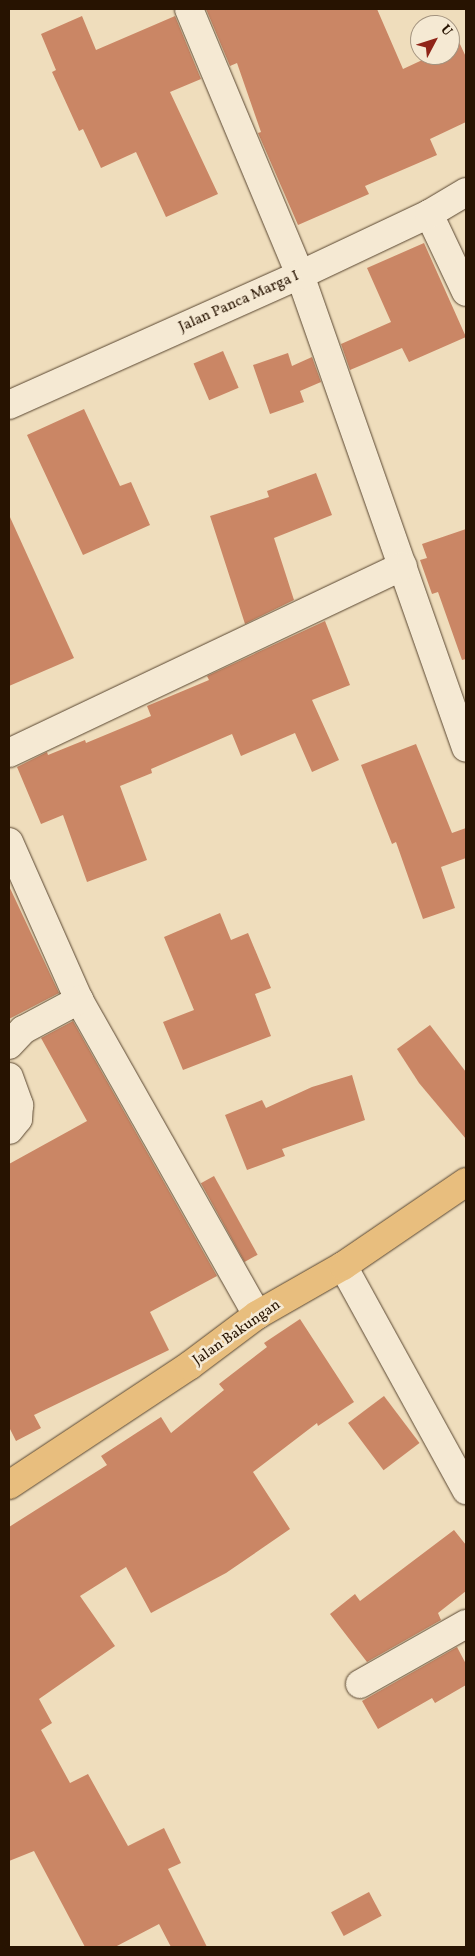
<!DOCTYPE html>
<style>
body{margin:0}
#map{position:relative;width:475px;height:1956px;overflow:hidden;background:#efddbc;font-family:Vollkorn,serif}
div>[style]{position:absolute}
.building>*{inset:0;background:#ca8665;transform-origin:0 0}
.roads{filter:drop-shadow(0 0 1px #594630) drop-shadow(0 0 1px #594630)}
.minor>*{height:28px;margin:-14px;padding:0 14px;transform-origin:14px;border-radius:14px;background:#f5e9d3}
.major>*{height:28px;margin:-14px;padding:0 14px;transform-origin:14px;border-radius:14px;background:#e8be7e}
span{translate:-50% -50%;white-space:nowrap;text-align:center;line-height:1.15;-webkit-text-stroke:5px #f5e9d3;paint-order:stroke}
.street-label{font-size:15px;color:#271301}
.frame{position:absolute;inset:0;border:10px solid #271301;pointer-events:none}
.north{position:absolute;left:410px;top:15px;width:50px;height:50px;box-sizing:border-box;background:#f5e9d3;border:1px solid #a3937f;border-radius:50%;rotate:50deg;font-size:14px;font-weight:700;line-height:20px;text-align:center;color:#271301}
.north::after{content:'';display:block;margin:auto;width:18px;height:22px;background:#8f2418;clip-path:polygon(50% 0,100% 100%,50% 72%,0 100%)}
</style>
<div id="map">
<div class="building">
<div style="clip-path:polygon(206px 9px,377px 9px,403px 69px,433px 55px,450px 55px,450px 47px,459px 42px,466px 57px,466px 122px,430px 139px,437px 155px,365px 186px,369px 194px,298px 225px,258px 133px,261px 132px,237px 63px,230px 66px)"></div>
<div style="clip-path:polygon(82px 16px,96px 50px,175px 16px,201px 79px,170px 92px,218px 194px,166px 217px,136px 152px,101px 168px,83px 129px,79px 131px,52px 72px,56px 70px,41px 34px)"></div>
<div style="clip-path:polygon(424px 243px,466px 337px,409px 362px,402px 348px,350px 370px,341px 344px,391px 322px,367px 268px)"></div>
<div style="left:223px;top:351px;width:40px;height:32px;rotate:67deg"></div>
<div style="clip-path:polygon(288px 353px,292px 366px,312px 357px,321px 382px,300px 391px,304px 402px,270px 414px,253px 365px)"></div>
<div style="clip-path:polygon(84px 409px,120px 486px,131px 482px,150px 525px,83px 555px,27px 435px)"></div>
<div style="clip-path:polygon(316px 473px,332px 515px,274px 538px,294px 600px,245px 624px,210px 516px,269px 497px,267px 491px)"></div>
<div style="clip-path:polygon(9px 515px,74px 658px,9px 686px)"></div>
<div style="clip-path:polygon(466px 529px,466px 659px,462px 660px,438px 592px,432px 594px,420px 560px,427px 558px,422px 544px)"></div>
<div style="clip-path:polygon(325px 621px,350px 685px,312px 700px,339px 760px,312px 772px,295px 733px,241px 756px,232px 734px,151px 769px,152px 773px,120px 786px,147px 860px,87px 882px,63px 815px,41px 824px,17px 767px,47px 752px,48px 755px,85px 740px,86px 743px,151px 716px,147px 706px,209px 680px,207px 676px)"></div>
<div style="clip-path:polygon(416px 744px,452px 833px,466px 828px,466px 858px,441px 867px,455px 908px,423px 919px,396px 842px,392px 844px,361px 765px)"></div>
<div style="clip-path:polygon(9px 886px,59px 993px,9px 1019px)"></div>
<div style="clip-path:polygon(220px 913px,231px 940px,248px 933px,271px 988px,255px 994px,271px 1036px,183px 1070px,163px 1022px,194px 1010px,164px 937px)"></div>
<div style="clip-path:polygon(73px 1021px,217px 1276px,150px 1312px,169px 1350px,34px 1415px,41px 1428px,16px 1441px,9px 1427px,9px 1164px,87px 1121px,41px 1038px)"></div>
<div style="clip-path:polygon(430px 1025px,466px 1072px,466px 1139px,419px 1083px,397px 1049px)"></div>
<div style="clip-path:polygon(352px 1075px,365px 1120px,282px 1149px,285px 1156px,247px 1170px,225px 1115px,262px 1100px,266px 1108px,312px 1087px)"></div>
<div style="left:214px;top:1176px;width:90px;height:15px;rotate:61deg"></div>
<div style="clip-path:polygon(300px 1319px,354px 1402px,318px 1426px,317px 1423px,253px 1472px,290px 1529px,226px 1573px,151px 1613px,126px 1567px,80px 1596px,115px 1646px,39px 1699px,52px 1723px,41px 1730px,70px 1783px,88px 1774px,128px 1846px,164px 1828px,181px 1863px,168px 1869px,207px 1947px,171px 1947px,159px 1924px,115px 1947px,85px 1947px,34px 1851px,9px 1861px,9px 1527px,107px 1465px,101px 1456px,161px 1417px,171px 1433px,224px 1390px,219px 1384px,267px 1347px,264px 1343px)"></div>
<div style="left:384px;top:1396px;width:59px;height:45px;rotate:53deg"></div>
<div style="clip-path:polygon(454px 1530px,466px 1545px,466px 1591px,438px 1613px,441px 1620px,367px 1662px,330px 1614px,355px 1594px,360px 1601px)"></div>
<div style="clip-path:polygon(457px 1647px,466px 1664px,466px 1685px,435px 1703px,432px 1698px,378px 1729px,362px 1701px)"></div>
<div style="left:369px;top:1892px;width:27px;height:43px;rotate:62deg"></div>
</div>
<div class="roads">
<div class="minor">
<div style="left:189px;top:9px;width:288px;rotate:67.3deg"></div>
<div style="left:300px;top:275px;width:501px;rotate:70.66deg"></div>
<div style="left:429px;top:214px;width:86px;rotate:64.6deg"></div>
<div style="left:9px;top:405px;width:319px;rotate:-24.1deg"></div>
<div style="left:300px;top:275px;width:143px;rotate:-25.3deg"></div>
<div style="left:429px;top:214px;width:43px;rotate:-30.7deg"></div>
<div style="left:9px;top:753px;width:436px;rotate:-25.4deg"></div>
<div style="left:9px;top:842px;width:173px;rotate:66.1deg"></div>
<div style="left:79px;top:1000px;width:362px;rotate:60.5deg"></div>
<div style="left:9px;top:1045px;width:21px;rotate:-47deg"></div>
<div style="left:23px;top:1030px;width:64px;rotate:-28.2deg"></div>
<div style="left:9px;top:1077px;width:30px;rotate:70deg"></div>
<div style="left:19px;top:1105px;width:14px;rotate:94deg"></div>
<div style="left:18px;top:1119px;width:14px;rotate:129deg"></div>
<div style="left:343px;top:1266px;width:256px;rotate:61.2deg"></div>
<div style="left:360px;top:1684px;width:122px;rotate:-29.5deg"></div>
</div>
<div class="major">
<div style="left:9px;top:1485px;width:216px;rotate:-33.5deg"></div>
<div style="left:189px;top:1366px;width:85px;rotate:-36.9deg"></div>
<div style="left:257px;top:1315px;width:99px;rotate:-29.7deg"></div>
<div style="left:343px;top:1266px;width:149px;rotate:-34.3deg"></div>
</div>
</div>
<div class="street-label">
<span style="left:239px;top:302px;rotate:-24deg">Jalan Panca Marga I</span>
<span style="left:237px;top:1333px;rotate:-35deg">Jalan Bakungan</span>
</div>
<div class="frame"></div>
<div class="north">U</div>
</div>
